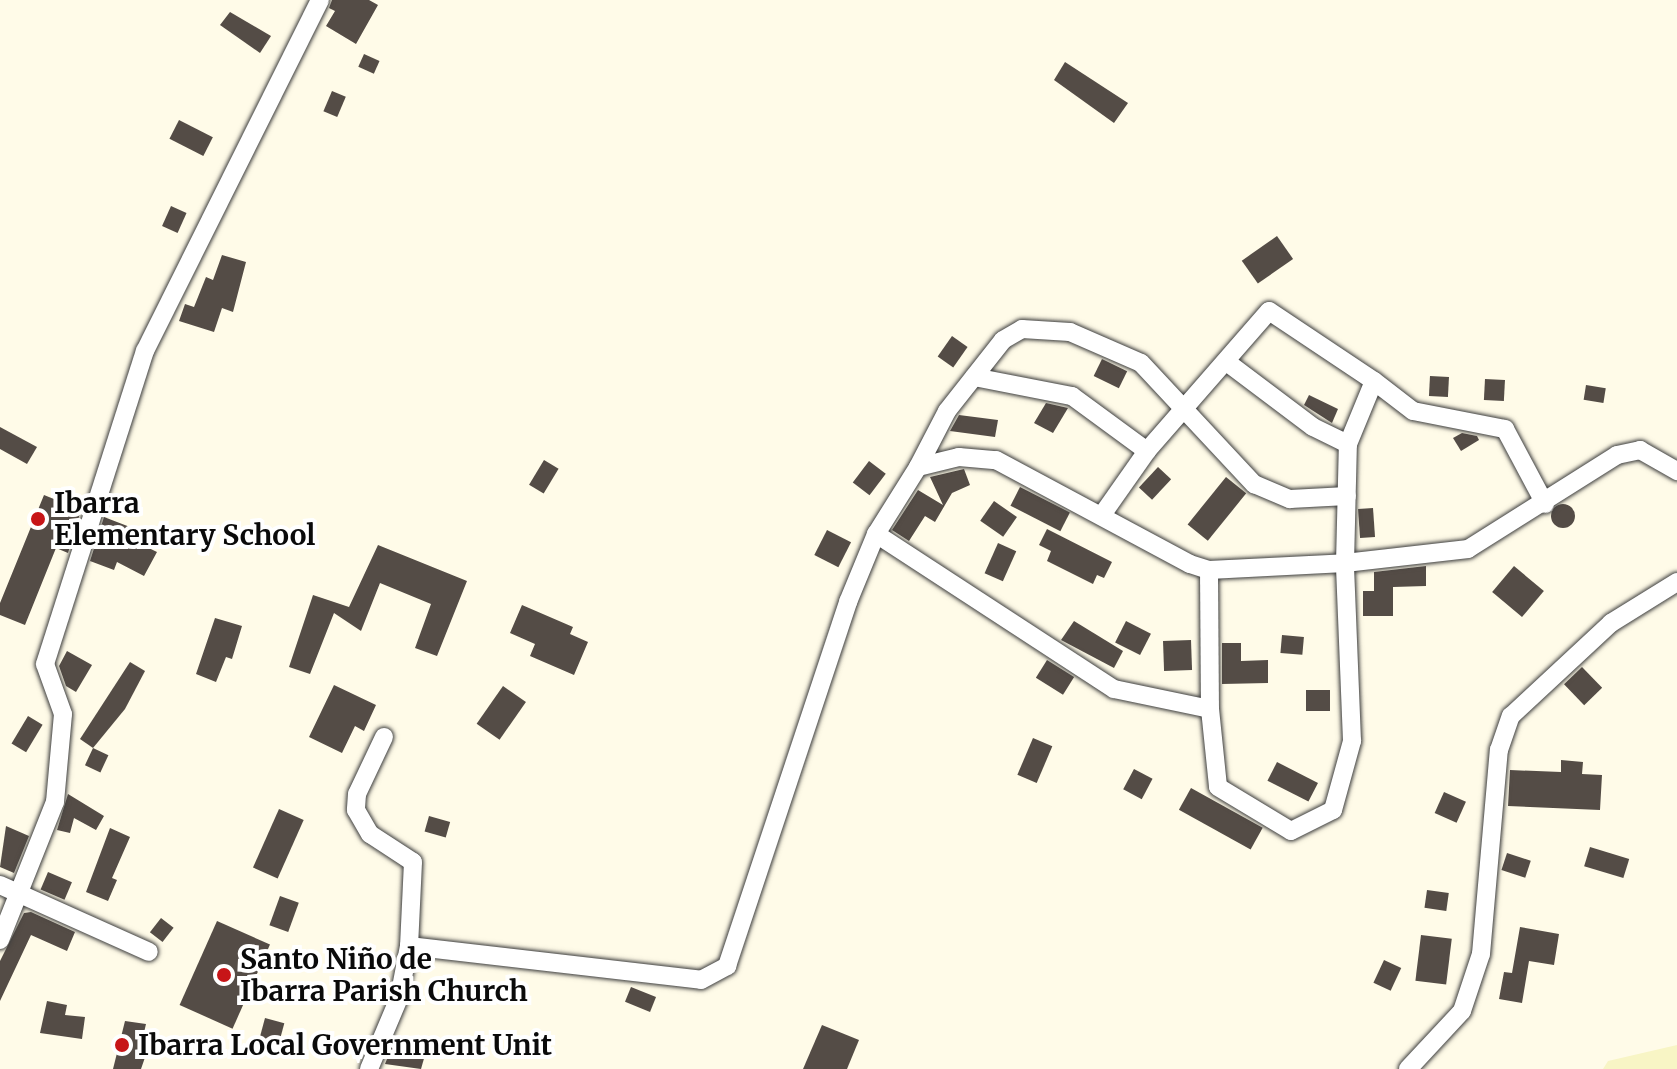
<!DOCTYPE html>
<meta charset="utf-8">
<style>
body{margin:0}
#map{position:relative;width:1677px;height:1069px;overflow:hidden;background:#fffbe8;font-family:Merriweather,serif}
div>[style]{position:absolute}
.farmland>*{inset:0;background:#f8f5c5}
.building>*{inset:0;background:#544c46;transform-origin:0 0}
.round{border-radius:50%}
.roads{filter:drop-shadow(0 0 2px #3d3d3d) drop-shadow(0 0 2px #3d3d3d)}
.street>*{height:18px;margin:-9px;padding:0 9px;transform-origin:9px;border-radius:9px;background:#fff}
.dots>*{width:22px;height:22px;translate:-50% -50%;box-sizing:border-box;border:4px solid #fff;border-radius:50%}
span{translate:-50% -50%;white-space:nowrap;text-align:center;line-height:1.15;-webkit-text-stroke:8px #fff;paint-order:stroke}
.poi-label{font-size:28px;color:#0a0a0a;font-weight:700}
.left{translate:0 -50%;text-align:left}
</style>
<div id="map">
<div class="farmland">
<div style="clip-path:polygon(1677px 1045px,1677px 1069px,1603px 1069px,1608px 1061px)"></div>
</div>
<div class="building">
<div style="clip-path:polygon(332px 0,369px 0,378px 5px,356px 44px,326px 26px,335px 11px,329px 8px)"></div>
<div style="clip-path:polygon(230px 12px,271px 36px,260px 53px,220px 25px)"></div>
<div style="left:364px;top:54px;width:17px;height:14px;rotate:24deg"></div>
<div style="clip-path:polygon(1065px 62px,1128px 103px,1114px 123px,1054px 80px)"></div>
<div style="left:332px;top:91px;width:15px;height:22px;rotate:23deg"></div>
<div style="left:179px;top:120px;width:38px;height:21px;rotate:27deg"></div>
<div style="left:171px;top:206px;width:17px;height:22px;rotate:24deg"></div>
<div style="left:1277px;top:236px;width:28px;height:43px;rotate:55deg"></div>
<div style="clip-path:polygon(222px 255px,246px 262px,233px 312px,222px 308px,214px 332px,179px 321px,185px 304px,194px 307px,206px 277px,213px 280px)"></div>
<div style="left:952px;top:336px;width:19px;height:25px;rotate:35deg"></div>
<div style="left:1102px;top:359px;width:28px;height:19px;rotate:26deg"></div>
<div style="left:1430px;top:376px;width:19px;height:20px;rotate:3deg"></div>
<div style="left:1485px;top:379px;width:20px;height:21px;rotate:3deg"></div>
<div style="left:1586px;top:385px;width:20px;height:15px;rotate:9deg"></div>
<div style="clip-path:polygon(1309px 395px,1338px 409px,1332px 423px,1304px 405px)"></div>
<div style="clip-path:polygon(1046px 403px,1068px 408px,1053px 433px,1034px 423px)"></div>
<div style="clip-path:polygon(959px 415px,998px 420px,995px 437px,950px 431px)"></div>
<div style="clip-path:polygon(0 427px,37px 447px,27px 464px,0 449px)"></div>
<div style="clip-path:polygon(1462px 433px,1477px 436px,1479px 440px,1461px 451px,1453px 438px)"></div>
<div style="left:544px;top:460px;width:17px;height:29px;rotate:31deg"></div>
<div style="left:869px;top:461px;width:21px;height:27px;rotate:37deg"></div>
<div style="left:1158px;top:467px;width:18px;height:28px;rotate:43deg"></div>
<div style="clip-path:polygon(964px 469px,970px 485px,952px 493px,935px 522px,925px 516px,909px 541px,892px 530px,918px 490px,943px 505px,930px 477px)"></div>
<div style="left:1226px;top:477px;width:26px;height:61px;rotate:39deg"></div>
<div style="left:1020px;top:487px;width:56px;height:21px;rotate:27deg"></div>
<div style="clip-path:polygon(44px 495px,81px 510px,68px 553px,56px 548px,25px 625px,0 615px,0 603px)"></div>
<div style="left:994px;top:501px;width:28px;height:24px;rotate:35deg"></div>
<div class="round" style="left:1551px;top:504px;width:24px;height:24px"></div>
<div style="left:1373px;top:508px;width:29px;height:15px;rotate:86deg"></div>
<div style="clip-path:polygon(104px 517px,130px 527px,126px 537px,157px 552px,144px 576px,117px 562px,114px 570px,90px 561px)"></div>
<div style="clip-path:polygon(1047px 529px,1112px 562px,1104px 578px,1097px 575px,1093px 584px,1047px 561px,1051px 551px,1039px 545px)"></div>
<div style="left:827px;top:530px;width:27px;height:28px;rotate:27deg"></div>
<div style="left:998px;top:543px;width:20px;height:33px;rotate:24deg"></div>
<div style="clip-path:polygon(378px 545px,467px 581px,437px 656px,415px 648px,431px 604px,380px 583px,361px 631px,334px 613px,310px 674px,289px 667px,313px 595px,349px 607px)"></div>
<div style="clip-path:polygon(1426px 566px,1426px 586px,1393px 587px,1393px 616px,1363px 616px,1363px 591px,1374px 591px,1374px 572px)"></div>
<div style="left:1514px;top:566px;width:39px;height:34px;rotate:40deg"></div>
<div style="clip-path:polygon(522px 605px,573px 627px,570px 634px,588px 642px,574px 675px,530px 656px,535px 644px,510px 633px)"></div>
<div style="clip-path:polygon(215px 618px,242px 626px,232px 659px,226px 657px,216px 682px,196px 674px)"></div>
<div style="clip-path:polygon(1074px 621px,1123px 651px,1114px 668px,1061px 640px)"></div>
<div style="left:1126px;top:621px;width:28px;height:24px;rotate:27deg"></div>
<div style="left:1282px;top:635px;width:22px;height:18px;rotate:5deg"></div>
<div style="left:1191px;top:640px;width:30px;height:28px;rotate:88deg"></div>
<div style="clip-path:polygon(1222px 643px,1241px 643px,1241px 661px,1268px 660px,1268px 683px,1222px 684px)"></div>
<div style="clip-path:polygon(67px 651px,92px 665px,76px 692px,66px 686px,59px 666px)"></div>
<div style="left:1047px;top:660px;width:32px;height:21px;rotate:32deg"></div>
<div style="clip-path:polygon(130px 662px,145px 671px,125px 709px,93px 748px,80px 739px)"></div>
<div style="left:1582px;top:667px;width:29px;height:25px;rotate:46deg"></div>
<div style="clip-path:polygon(334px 685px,376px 705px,364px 731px,355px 726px,342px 753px,309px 737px)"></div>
<div style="left:503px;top:686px;width:28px;height:46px;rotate:35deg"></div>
<div style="left:1306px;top:690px;width:24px;height:21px"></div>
<div style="left:28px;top:716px;width:17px;height:32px;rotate:31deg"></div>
<div style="left:1033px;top:738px;width:21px;height:40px;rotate:23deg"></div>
<div style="left:93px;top:748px;width:17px;height:19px;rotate:25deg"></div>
<div style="clip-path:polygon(1561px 760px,1583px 762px,1582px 774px,1602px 775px,1600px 810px,1508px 806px,1510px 770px,1561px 772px)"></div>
<div style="left:1277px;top:762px;width:46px;height:21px;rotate:27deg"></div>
<div style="left:1134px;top:769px;width:21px;height:23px;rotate:28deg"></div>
<div style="left:1191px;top:788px;width:82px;height:25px;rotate:29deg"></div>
<div style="left:1444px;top:792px;width:24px;height:23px;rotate:24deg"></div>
<div style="clip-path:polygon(68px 794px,104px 816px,96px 830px,74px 818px,70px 833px,57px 830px)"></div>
<div style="left:279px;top:809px;width:27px;height:64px;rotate:24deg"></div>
<div style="left:429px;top:816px;width:22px;height:16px;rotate:16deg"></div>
<div style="clip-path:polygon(6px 826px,29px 836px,14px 873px,0 867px)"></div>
<div style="clip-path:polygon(110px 828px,130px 837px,112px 878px,117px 880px,108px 901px,86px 892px)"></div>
<div style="left:1590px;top:847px;width:41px;height:20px;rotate:17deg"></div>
<div style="left:1507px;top:853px;width:25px;height:18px;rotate:18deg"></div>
<div style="left:48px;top:872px;width:26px;height:19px;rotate:23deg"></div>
<div style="left:1427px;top:890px;width:22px;height:18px;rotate:8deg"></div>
<div style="left:280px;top:896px;width:20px;height:31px;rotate:20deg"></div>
<div style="clip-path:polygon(31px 912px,75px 932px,67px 951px,31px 935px,0 1001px,0 961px,24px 913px)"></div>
<div style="left:161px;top:918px;width:16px;height:18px;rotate:38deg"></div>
<div style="left:217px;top:921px;width:58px;height:92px;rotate:24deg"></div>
<div style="clip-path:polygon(1520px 927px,1559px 934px,1554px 965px,1529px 961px,1522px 1003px,1499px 999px,1504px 972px,1512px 973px)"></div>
<div style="left:1421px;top:935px;width:31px;height:46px;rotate:7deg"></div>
<div style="left:1384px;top:960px;width:19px;height:25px;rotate:25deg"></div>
<div style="left:631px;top:987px;width:27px;height:16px;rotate:22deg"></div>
<div style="clip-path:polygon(47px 1001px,67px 1005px,65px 1015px,85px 1017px,82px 1039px,40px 1033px)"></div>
<div style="left:265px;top:1018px;width:20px;height:20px;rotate:15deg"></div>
<div style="clip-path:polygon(125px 1021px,146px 1024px,142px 1041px,150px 1043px,141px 1069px,113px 1069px)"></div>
<div style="clip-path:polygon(822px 1025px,859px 1040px,847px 1069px,803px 1069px)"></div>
<div style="clip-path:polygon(392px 1046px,425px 1055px,421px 1069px,385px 1064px)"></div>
</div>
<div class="roads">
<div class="street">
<div style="left:1228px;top:363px;width:106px;rotate:37deg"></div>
<div style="left:1313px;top:427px;width:39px;rotate:26deg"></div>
<div style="left:974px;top:377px;width:100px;rotate:11deg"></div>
<div style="left:1072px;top:396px;width:93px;rotate:36.3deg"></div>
<div style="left:1374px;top:381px;width:49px;rotate:37.6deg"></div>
<div style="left:1413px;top:411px;width:94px;rotate:11.1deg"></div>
<div style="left:1505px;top:429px;width:85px;rotate:61.9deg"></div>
<div style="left:918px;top:467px;width:63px;rotate:-62.6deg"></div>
<div style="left:947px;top:411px;width:90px;rotate:-51.7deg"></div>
<div style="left:1003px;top:340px;width:22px;rotate:-30deg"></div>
<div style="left:1022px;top:329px;width:48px;rotate:3.6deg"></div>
<div style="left:1070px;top:332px;width:77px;rotate:23.6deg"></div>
<div style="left:1141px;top:363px;width:166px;rotate:47deg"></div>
<div style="left:1254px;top:484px;width:39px;rotate:23deg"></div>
<div style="left:1290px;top:499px;width:57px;rotate:-3deg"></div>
<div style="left:876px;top:534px;width:284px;rotate:33.1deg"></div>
<div style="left:1114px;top:689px;width:98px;rotate:11.8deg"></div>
<div style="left:1210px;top:709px;width:78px;rotate:84.1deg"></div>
<div style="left:1218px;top:787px;width:85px;rotate:31.1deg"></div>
<div style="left:1291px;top:831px;width:47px;rotate:-26.6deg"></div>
<div style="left:1333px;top:810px;width:72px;rotate:-74.6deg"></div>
<div style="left:1352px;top:741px;width:178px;rotate:-92.3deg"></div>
<div style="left:1345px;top:563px;width:119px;rotate:-88.6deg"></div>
<div style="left:1348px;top:444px;width:68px;rotate:-67.6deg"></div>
<div style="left:1374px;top:381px;width:126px;rotate:-146.3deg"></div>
<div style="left:1269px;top:311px;width:186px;rotate:131.1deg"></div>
<div style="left:1147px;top:451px;width:78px;rotate:125.1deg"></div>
<div style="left:1209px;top:570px;width:139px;rotate:89.6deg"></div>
<div style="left:384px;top:737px;width:63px;rotate:115.3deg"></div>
<div style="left:357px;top:794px;width:16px;rotate:94deg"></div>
<div style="left:356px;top:810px;width:28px;rotate:60deg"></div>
<div style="left:370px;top:834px;width:51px;rotate:33.1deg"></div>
<div style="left:413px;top:862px;width:84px;rotate:92.7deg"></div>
<div style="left:0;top:885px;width:163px;rotate:24.2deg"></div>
<div style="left:0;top:940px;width:149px;rotate:-68.3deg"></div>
<div style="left:55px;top:802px;width:88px;rotate:-84.8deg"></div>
<div style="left:63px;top:714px;width:53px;rotate:-109.8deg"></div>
<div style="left:45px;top:664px;width:329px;rotate:-72.3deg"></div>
<div style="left:145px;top:351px;width:392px;rotate:-63.5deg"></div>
<div style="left:369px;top:1069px;width:77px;rotate:-67.1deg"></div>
<div style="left:399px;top:998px;width:53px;rotate:-79.1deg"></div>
<div style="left:409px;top:946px;width:294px;rotate:6.6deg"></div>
<div style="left:701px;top:980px;width:30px;rotate:-28deg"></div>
<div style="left:727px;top:966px;width:384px;rotate:-71.6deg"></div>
<div style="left:848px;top:602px;width:74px;rotate:-67.6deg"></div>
<div style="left:876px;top:534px;width:79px;rotate:-57.9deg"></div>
<div style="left:918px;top:467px;width:42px;rotate:-13.7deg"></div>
<div style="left:959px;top:457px;width:37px;rotate:5deg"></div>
<div style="left:996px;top:460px;width:220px;rotate:28.2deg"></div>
<div style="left:1190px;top:564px;width:20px;rotate:18deg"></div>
<div style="left:1209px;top:570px;width:136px;rotate:-2.9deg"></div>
<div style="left:1345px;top:563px;width:124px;rotate:-6.5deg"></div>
<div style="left:1468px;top:549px;width:176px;rotate:-32.2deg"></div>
<div style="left:1617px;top:455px;width:24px;rotate:-12deg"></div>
<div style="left:1640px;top:450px;width:43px;rotate:29.6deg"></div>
<div style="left:1408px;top:1069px;width:79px;rotate:-47deg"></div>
<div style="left:1462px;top:1011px;width:60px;rotate:-71.6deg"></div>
<div style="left:1481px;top:954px;width:205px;rotate:-85deg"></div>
<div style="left:1499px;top:750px;width:36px;rotate:-71deg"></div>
<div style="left:1511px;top:716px;width:137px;rotate:-42.9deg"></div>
<div style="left:1611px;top:623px;width:78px;rotate:-31.8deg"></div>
</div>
</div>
<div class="dots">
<div style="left:38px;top:519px;background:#c71518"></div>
<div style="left:224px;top:975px;background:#c71518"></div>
<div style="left:122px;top:1045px;background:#c71518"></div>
</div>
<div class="poi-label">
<span class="left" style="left:54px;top:519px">Ibarra<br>Elementary School</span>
<span class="left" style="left:240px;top:975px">Santo Niño de<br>Ibarra Parish Church</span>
<span class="left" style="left:138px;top:1045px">Ibarra Local Government Unit</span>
</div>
</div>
